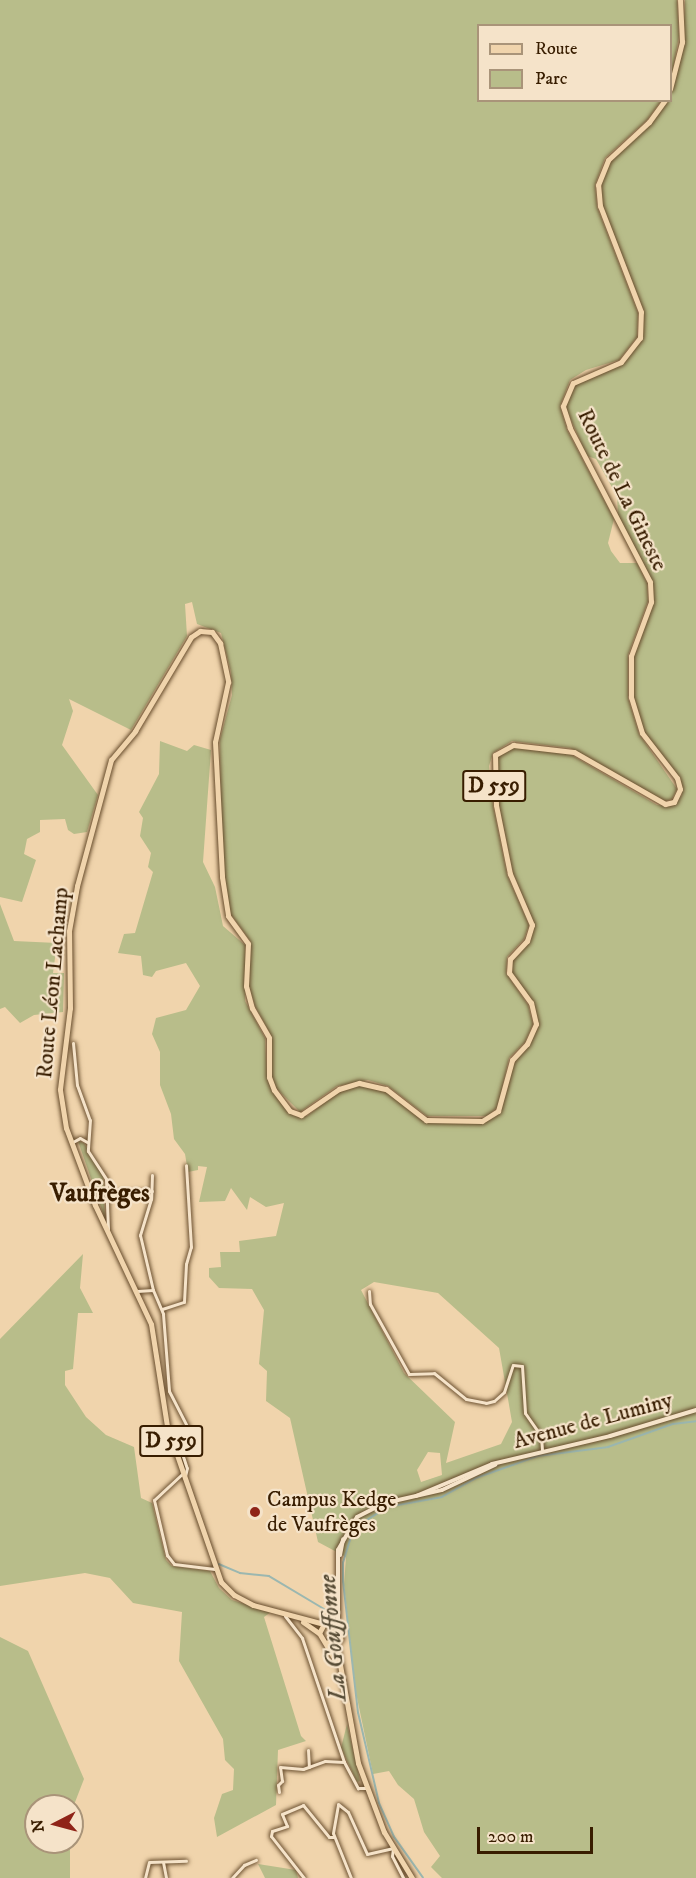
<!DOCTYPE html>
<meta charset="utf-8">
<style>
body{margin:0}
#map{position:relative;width:696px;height:1878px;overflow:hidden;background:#f0d4ac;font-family:"IM FELL DW Pica",serif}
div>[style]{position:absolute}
.green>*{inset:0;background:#b8bd8a}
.stream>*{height:1.5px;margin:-0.75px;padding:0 0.75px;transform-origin:0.75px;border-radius:0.75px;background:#9bb7b0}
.roads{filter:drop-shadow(0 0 2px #664b2b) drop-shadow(0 0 2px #664b2b)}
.minor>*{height:3px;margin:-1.5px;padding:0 1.5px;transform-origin:1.5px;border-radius:1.5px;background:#f5e3c9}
.tertiary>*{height:4px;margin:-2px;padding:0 2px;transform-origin:2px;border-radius:2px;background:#f5e3c9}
.primary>*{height:5px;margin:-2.5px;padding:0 2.5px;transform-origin:2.5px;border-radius:2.5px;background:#f0d4ac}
.dots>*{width:16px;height:16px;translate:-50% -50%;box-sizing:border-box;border:3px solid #f5e3c9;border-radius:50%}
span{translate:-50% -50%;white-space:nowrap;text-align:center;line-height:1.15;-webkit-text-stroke:4.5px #f5e3c9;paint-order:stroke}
.shield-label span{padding:2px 4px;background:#f5e3c9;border:2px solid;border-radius:4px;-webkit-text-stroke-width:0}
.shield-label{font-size:21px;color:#381d00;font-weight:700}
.street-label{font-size:22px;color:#381d00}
.poi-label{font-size:22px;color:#381d00}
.left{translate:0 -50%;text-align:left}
.water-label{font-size:24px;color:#564b35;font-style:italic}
.quarter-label{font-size:26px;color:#381d00;font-weight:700}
.legend{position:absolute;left:477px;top:24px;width:195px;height:78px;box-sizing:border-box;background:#f5e3c9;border:2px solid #a99479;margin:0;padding:8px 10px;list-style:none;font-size:18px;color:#381d00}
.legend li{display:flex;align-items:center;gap:12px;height:30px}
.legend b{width:30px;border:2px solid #a99479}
.north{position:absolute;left:24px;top:1794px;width:60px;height:60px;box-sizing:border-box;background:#f5e3c9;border:2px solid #a99479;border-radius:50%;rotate:264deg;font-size:16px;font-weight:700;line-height:24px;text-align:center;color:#381d00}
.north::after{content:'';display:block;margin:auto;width:21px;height:27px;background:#8f2418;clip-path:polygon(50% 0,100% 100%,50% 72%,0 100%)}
.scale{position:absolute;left:477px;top:1827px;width:116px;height:27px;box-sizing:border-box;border:3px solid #381d00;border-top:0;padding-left:8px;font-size:18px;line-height:21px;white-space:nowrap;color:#381d00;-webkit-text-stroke:4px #f5e3c9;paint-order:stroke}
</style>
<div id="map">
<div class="green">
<div style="clip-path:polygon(0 0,677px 0,679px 36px,671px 80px,670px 26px,478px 26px,478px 100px,661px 101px,647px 120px,605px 158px,595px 185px,597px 207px,638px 313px,637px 337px,619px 360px,586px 370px,570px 380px,560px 406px,567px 430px,614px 519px,608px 543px,611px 551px,620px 563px,637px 563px,647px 583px,648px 601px,628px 655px,628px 698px,639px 734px,677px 789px,672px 799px,665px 801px,570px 748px,512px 741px,493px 753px,489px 766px,493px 806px,507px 875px,529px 925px,524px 939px,507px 957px,506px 973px,528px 1005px,533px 1024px,525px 1042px,509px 1058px,498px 1106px,488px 1116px,427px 1116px,388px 1086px,368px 1080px,337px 1086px,300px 1112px,276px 1088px,272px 1077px,272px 1037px,255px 1006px,249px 986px,251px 942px,230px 913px,221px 848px,220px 739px,232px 695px,231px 672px,221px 633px,197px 624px,192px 602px,185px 604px,187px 636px,131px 730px,69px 699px,73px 711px,62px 745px,98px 795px,87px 832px,74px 834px,68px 830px,65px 819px,40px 820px,40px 832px,27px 839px,24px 854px,36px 860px,22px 902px,0 897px)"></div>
<div style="clip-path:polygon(evenodd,685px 0,696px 0,696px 1878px,442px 1878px,431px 1867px,440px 1856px,424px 1832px,414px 1799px,398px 1785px,389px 1771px,373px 1774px,356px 1693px,344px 1585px,346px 1557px,318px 1542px,290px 1418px,266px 1401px,267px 1371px,259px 1364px,264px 1310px,252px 1289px,219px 1288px,209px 1277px,209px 1268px,221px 1267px,220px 1252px,240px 1252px,239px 1241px,276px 1236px,284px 1203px,266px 1207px,250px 1197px,247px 1210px,231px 1188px,225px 1201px,199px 1202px,207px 1167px,198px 1166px,198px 1170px,188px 1172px,185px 1154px,174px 1139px,171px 1114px,160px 1085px,160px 1052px,152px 1034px,156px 1018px,186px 1010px,200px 986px,186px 963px,156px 971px,152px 977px,143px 975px,141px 956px,118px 953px,124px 934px,135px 933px,153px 872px,148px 867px,151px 853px,140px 836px,143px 818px,139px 812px,159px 774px,160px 741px,187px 751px,194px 745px,211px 750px,203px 862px,215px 887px,223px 926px,245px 945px,245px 1001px,265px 1038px,267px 1077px,282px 1105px,294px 1116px,307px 1116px,340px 1091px,359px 1085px,378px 1087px,392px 1095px,425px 1122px,482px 1123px,500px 1112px,514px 1061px,529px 1046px,538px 1024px,533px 1002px,511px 972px,512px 960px,529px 943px,535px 925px,513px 873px,499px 805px,497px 756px,513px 747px,568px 753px,657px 805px,670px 806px,682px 795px,677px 774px,644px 732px,633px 697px,633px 656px,653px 602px,652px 581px,618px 515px,617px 496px,596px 459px,587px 456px,565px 406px,574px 384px,622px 364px,642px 338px,644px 311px,602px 205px,600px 185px,610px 161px,670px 100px,683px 50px,685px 0,374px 1282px,438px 1293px,499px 1348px,512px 1422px,501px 1444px,446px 1463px,455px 1422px,404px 1373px,361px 1290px,374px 1282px,685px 0,428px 1452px,440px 1453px,442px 1475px,421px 1482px,417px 1470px,428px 1452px)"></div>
<div style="clip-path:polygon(0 904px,14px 941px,57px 943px,53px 973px,64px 973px,63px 1012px,34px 1015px,20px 1023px,5px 1007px,0 1009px)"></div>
<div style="clip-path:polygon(78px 1141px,84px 1143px,103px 1176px,105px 1219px)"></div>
<div style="clip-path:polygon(83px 1254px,80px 1288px,93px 1313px,78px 1313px,73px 1369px,65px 1371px,65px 1385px,86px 1417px,106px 1435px,134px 1447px,141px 1498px,152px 1503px,166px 1560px,172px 1566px,210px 1571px,219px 1588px,232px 1600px,271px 1612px,264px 1617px,301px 1736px,306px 1741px,278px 1750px,276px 1805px,217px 1837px,214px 1818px,222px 1794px,233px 1790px,234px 1769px,225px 1760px,223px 1739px,179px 1661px,182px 1612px,133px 1603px,110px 1578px,85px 1573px,0 1586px,0 1339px)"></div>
<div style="clip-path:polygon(0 1637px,28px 1651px,84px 1779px,72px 1810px,72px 1806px,36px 1806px,36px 1842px,70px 1842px,70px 1878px,0 1878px)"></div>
<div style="clip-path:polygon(347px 1724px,360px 1781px,357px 1782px,341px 1748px)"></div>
<div style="clip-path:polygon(258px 1864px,296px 1870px,298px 1878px,265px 1878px)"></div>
</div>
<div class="stream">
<div style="left:219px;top:1564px;width:23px;rotate:23deg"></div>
<div style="left:240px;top:1573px;width:29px;rotate:6deg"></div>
<div style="left:269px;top:1576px;width:66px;rotate:30.8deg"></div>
<div style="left:423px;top:1878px;width:50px;rotate:-125.3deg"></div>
<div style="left:394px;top:1837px;width:37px;rotate:-114deg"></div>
<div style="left:379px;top:1803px;width:92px;rotate:-103.1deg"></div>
<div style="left:358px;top:1713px;width:132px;rotate:-96.5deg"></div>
<div style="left:343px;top:1582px;width:19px;rotate:-90deg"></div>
<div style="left:343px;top:1563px;width:37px;rotate:-73deg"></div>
<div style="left:354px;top:1528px;width:39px;rotate:-32deg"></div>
<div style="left:387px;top:1507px;width:56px;rotate:-10.3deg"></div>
<div style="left:442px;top:1497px;width:39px;rotate:-29deg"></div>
<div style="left:476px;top:1478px;width:66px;rotate:-19.5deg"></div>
<div style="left:538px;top:1456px;width:71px;rotate:-7.3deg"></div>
<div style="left:608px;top:1447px;width:69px;rotate:-19.5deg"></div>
<div style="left:673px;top:1424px;width:23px;rotate:-7deg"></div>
</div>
<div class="roads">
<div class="minor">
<div style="left:73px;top:1043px;width:42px;rotate:84.6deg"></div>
<div style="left:77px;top:1085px;width:37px;rotate:70deg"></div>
<div style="left:90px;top:1120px;width:31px;rotate:94deg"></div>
<div style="left:88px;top:1151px;width:33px;rotate:57deg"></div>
<div style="left:106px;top:1179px;width:50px;rotate:87.7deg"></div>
<div style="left:71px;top:1143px;width:10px;rotate:-29deg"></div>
<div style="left:80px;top:1138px;width:8px;rotate:30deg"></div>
<div style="left:152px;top:1175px;width:24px;rotate:92deg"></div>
<div style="left:151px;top:1199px;width:38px;rotate:107deg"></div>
<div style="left:140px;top:1235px;width:57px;rotate:76.7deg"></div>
<div style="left:108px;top:1193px;width:44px;rotate:-2.6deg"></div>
<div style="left:137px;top:1291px;width:16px;rotate:-4deg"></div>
<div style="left:153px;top:1290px;width:26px;rotate:67deg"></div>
<div style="left:163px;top:1314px;width:77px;rotate:85.5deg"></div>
<div style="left:169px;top:1391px;width:53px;rotate:62.9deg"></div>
<div style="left:193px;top:1438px;width:16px;rotate:145deg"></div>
<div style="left:180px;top:1447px;width:22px;rotate:72deg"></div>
<div style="left:187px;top:1468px;width:8px;rotate:104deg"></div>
<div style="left:369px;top:1291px;width:13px;rotate:86deg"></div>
<div style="left:370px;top:1304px;width:80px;rotate:60.9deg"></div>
<div style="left:409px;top:1374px;width:25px;rotate:-2deg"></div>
<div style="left:434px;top:1373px;width:41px;rotate:39.1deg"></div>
<div style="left:466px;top:1399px;width:20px;rotate:11deg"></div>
<div style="left:486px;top:1403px;width:8px;rotate:-14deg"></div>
<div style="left:494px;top:1401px;width:13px;rotate:-42deg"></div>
<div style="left:504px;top:1392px;width:28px;rotate:-72deg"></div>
<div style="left:513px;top:1365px;width:9px;rotate:6deg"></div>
<div style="left:522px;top:1366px;width:47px;rotate:86.3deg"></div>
<div style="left:525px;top:1413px;width:28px;rotate:55deg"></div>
<div style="left:541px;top:1436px;width:14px;rotate:86deg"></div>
<div style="left:162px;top:1309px;width:23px;rotate:-18deg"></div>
<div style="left:184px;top:1302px;width:38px;rotate:-87deg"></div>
<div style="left:186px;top:1264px;width:18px;rotate:-74deg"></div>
<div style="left:191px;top:1247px;width:82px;rotate:-93.5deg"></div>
<div style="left:182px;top:1474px;width:38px;rotate:137deg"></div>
<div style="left:154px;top:1500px;width:57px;rotate:76.7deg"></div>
<div style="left:167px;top:1555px;width:11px;rotate:52deg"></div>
<div style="left:174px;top:1564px;width:41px;rotate:7deg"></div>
<div style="left:285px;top:1616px;width:28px;rotate:52deg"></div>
<div style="left:302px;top:1638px;width:131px;rotate:71.3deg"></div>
<div style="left:344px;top:1762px;width:30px;rotate:62deg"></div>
<div style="left:358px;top:1788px;width:10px"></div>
<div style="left:308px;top:1750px;width:17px;rotate:87deg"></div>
<div style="left:279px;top:1792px;width:7px;rotate:-98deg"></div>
<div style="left:278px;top:1785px;width:6px;rotate:-45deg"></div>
<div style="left:282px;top:1781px;width:14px;rotate:-98deg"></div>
<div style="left:280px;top:1767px;width:23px;rotate:5deg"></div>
<div style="left:303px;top:1769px;width:23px;rotate:-20deg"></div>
<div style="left:325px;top:1761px;width:19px;rotate:3deg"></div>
<div style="left:163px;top:1862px;width:16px;rotate:79deg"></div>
<div style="left:145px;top:1878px;width:16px;rotate:-76deg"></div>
<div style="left:149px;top:1862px;width:37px;rotate:-2deg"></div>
<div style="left:232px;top:1878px;width:18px;rotate:-47deg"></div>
<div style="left:244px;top:1865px;width:13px;rotate:-23deg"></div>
<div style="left:304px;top:1878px;width:53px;rotate:-128.2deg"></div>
<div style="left:271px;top:1836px;width:5px;rotate:-79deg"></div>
<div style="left:272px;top:1831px;width:16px;rotate:-18deg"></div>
<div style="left:287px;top:1826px;width:13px;rotate:-113deg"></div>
<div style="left:282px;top:1814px;width:23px;rotate:-23deg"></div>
<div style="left:303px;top:1805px;width:41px;rotate:50.9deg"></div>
<div style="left:329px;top:1837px;width:5px"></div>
<div style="left:351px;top:1878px;width:48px;rotate:-111.8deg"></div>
<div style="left:333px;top:1833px;width:29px;rotate:-80deg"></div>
<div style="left:338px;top:1804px;width:13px;rotate:39deg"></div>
<div style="left:348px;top:1812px;width:46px;rotate:65.7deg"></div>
<div style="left:367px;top:1854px;width:27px;rotate:-13deg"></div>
<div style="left:393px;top:1848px;width:8px;rotate:97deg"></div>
<div style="left:392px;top:1856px;width:25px;rotate:63deg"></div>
</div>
<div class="tertiary">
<div style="left:416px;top:1496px;width:82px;rotate:-22.8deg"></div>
<div style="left:492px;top:1464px;width:121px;rotate:-13.3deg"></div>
<div style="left:610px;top:1436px;width:90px;rotate:-16.8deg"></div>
<div style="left:340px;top:1555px;width:16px;rotate:-79deg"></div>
<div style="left:331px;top:1622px;width:13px;rotate:-61deg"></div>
<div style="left:338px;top:1625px;width:75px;rotate:-90deg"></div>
<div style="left:338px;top:1550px;width:38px;rotate:-60deg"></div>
<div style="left:357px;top:1517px;width:31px;rotate:-27deg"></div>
<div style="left:385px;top:1503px;width:58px;rotate:-12.8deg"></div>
<div style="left:442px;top:1490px;width:59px;rotate:-25.3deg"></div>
</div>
<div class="primary">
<div style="left:670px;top:89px;width:49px;rotate:-75.7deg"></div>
<div style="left:682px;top:42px;width:42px;rotate:-92.7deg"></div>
<div style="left:303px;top:1622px;width:19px;rotate:35deg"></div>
<div style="left:324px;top:1624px;width:73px;rotate:-165deg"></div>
<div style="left:253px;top:1605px;width:21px;rotate:-152deg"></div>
<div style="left:234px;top:1595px;width:18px;rotate:-135deg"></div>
<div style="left:221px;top:1582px;width:165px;rotate:-109.1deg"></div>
<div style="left:167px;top:1426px;width:103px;rotate:-98.9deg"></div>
<div style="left:151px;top:1324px;width:132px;rotate:-115.2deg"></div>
<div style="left:95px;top:1205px;width:82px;rotate:-110.6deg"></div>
<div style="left:66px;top:1128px;width:39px;rotate:-99deg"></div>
<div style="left:60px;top:1089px;width:82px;rotate:-83deg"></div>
<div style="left:70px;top:1008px;width:77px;rotate:-90.7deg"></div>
<div style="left:69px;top:931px;width:46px;rotate:-79.9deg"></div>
<div style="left:77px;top:886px;width:131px;rotate:-74.9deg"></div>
<div style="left:111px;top:760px;width:38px;rotate:-50deg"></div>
<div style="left:135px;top:731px;width:109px;rotate:-59.2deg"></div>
<div style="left:191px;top:637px;width:11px;rotate:-34deg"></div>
<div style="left:200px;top:631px;width:12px;rotate:5deg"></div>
<div style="left:212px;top:632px;width:14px;rotate:54deg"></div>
<div style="left:220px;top:643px;width:40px;rotate:78deg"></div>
<div style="left:228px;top:682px;width:61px;rotate:102.2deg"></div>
<div style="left:215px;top:742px;width:135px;rotate:87deg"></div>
<div style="left:222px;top:877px;width:39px;rotate:81deg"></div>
<div style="left:228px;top:916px;width:34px;rotate:54deg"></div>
<div style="left:248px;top:944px;width:42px;rotate:92.7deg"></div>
<div style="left:246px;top:986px;width:23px;rotate:75deg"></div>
<div style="left:252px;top:1008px;width:34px;rotate:60deg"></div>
<div style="left:269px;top:1038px;width:39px;rotate:90deg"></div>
<div style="left:269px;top:1077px;width:14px;rotate:69deg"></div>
<div style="left:274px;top:1090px;width:26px;rotate:53deg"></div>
<div style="left:290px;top:1111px;width:12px;rotate:20deg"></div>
<div style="left:301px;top:1115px;width:46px;rotate:-34.4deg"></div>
<div style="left:339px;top:1089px;width:21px;rotate:-17deg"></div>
<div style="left:359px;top:1083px;width:28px;rotate:13deg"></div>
<div style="left:386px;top:1089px;width:51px;rotate:37.8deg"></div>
<div style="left:426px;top:1120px;width:56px;rotate:1deg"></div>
<div style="left:482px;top:1121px;width:19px;rotate:-32deg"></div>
<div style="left:498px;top:1111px;width:53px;rotate:-74.6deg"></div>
<div style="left:512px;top:1060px;width:22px;rotate:-47deg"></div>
<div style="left:527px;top:1044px;width:22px;rotate:-66deg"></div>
<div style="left:536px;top:1024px;width:22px;rotate:-103deg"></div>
<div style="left:531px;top:1003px;width:37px;rotate:-126deg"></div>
<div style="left:509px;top:973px;width:14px;rotate:-86deg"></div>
<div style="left:510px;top:959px;width:25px;rotate:-47deg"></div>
<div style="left:527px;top:941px;width:17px;rotate:-73deg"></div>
<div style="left:532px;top:925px;width:56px;rotate:-113.3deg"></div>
<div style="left:510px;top:874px;width:70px;rotate:-101.5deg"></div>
<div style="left:496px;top:805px;width:50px;rotate:-91.1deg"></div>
<div style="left:495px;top:755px;width:21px;rotate:-29deg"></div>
<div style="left:513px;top:745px;width:61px;rotate:6.5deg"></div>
<div style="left:574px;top:752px;width:105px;rotate:29.7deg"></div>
<div style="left:665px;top:804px;width:9px;rotate:-13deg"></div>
<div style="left:674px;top:802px;width:14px;rotate:-65deg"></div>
<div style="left:680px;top:789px;width:11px;rotate:-105deg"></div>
<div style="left:677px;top:778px;width:57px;rotate:-127.9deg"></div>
<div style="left:642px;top:733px;width:38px;rotate:-107deg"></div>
<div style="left:631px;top:697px;width:41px;rotate:-90deg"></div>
<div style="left:631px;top:656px;width:58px;rotate:-69.7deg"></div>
<div style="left:651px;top:602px;width:20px;rotate:-93deg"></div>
<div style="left:650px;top:582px;width:174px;rotate:-117.5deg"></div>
<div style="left:570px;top:428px;width:23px;rotate:-108deg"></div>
<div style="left:563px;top:406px;width:25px;rotate:-67deg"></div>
<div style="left:573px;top:383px;width:52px;rotate:-23.6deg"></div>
<div style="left:621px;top:362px;width:31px;rotate:-52deg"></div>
<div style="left:640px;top:338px;width:26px;rotate:-88deg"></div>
<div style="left:641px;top:312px;width:114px;rotate:-111.1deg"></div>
<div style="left:600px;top:206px;width:21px;rotate:-95deg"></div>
<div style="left:598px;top:185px;width:27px;rotate:-68deg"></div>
<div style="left:608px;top:160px;width:56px;rotate:-42.8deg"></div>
<div style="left:649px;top:122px;width:27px;rotate:-54deg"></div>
<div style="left:326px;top:1643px;width:15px;rotate:-16deg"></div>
<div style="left:340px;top:1639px;width:10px;rotate:-84deg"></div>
<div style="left:341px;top:1629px;width:8px;rotate:-135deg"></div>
<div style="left:335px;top:1623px;width:11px;rotate:175deg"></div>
<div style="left:324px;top:1624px;width:10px;rotate:119deg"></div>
<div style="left:319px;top:1633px;width:31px;rotate:59deg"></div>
<div style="left:336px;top:1643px;width:122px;rotate:79.6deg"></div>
<div style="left:358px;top:1763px;width:74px;rotate:69.4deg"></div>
<div style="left:384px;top:1832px;width:54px;rotate:58.7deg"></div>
</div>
</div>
<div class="dots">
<div style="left:255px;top:1512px;background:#8f2418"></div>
</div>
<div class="shield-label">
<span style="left:494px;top:786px">D 559</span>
<span style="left:171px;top:1441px">D 559</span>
</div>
<div class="street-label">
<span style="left:622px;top:490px;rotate:64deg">Route de La Gineste</span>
<span style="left:53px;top:983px;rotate:-85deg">Route Léon Lachamp</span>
<span style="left:593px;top:1421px;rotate:-15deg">Avenue de Luminy</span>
</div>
<div class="poi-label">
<span class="left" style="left:267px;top:1512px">Campus Kedge<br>de Vaufrèges</span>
</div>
<div class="water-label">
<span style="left:334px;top:1638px;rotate:-95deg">La Gouffonne</span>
</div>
<div class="quarter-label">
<span style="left:100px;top:1194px">Vaufrèges</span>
</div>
<ul class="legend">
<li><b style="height:8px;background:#f0d4ac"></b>Route</li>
<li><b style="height:16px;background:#b8bd8a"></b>Parc</li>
</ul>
<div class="north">N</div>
<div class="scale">200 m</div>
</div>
